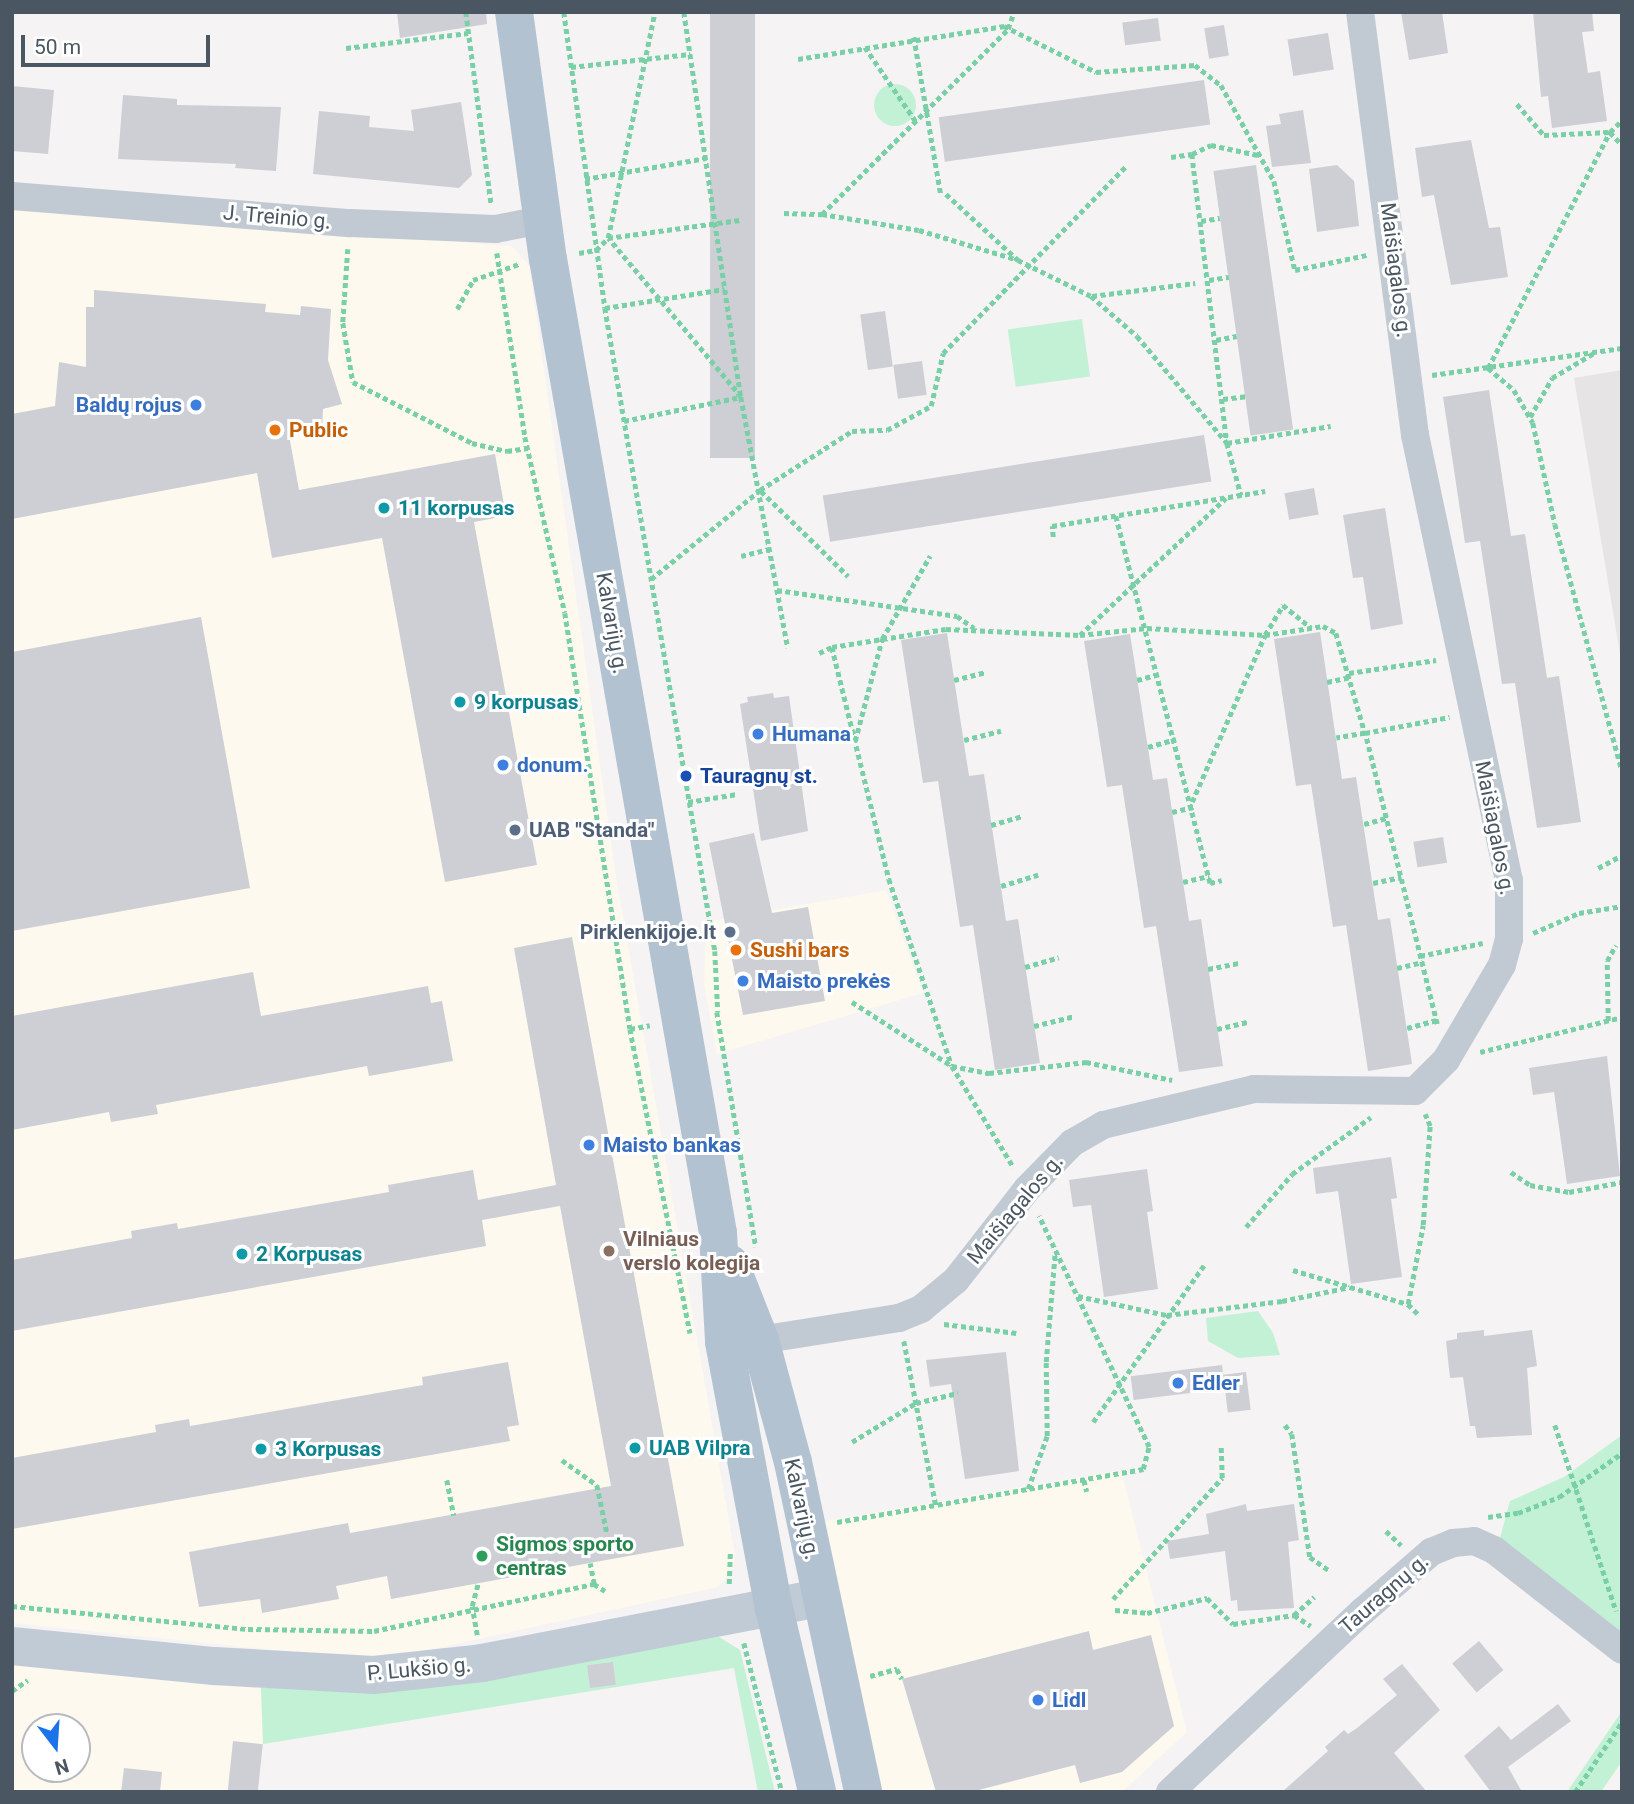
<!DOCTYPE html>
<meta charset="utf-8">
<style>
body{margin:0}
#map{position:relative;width:1634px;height:1804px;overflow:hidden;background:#f5f3f3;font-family:Roboto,sans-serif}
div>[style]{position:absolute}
.commercial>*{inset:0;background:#fdf9ef}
.education>*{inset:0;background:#e6e4e5}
.green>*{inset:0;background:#c3f1d5;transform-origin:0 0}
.round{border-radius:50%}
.building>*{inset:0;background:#cdcfd5;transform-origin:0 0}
.path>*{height:4.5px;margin-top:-2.25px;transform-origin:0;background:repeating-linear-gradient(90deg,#7ad0a6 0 5px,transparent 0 8.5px)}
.street>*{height:28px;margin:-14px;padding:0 14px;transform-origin:14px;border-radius:14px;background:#c1cad2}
.secondary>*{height:38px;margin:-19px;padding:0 19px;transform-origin:19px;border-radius:19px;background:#c1cbd6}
.primary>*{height:38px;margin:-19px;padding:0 19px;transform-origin:19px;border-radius:19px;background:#b3c2d1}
.dots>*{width:19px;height:19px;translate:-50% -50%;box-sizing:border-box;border:4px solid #fff;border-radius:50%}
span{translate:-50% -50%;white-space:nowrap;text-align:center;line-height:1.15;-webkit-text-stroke:6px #fff;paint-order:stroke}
.street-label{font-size:21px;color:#4a5661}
.shop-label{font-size:21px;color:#366cbe;font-weight:700}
.right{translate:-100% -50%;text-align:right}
.left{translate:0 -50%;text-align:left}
.food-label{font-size:21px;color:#c56008;font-weight:700}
.culture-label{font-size:21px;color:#0d838f;font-weight:700}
.transit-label{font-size:21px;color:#164399;font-weight:700}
.service-label{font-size:21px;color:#4e5e75;font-weight:700}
.education-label{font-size:21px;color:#785e54;font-weight:700}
.leisure-label{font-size:21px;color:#27864d;font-weight:700}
.frame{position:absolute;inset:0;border:14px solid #4a5661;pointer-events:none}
.north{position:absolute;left:21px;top:1713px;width:70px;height:70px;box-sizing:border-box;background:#fff;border:2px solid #b7bbc0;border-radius:50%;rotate:163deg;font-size:19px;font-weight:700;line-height:28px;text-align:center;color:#4a5661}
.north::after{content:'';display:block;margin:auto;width:24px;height:32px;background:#1a73e8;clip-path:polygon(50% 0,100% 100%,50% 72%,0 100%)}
.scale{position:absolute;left:21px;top:35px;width:189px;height:32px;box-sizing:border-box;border:4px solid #4a5661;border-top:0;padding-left:9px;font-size:21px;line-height:24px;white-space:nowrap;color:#4a5661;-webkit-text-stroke:5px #fff;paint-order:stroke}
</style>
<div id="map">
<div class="commercial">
<div style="clip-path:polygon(12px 208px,511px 246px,529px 265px,616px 877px,735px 1555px,732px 1571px,718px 1587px,405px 1655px,360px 1659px,12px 1623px)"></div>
<div style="clip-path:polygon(886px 890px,923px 993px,717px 1054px,704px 985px,706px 922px)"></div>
<div style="clip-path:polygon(1121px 1470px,1187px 1732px,1122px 1792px,883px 1792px,819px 1522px)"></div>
<div style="clip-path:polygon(evenodd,12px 1659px,261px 1688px,263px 1744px,258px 1792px,12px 1792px,12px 1659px,35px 1727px,77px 1727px,77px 1769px,35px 1769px,35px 1727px)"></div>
</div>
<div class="education">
<div style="clip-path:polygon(1622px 370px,1622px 666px,1574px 378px)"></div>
</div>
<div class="green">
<div class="round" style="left:874px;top:84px;width:42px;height:42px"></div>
<div style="left:1082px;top:319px;width:58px;height:75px;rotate:82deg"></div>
<div style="clip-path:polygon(1258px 1311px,1273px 1333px,1280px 1355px,1238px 1358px,1208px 1341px,1206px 1318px)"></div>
<div style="clip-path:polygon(1622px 1435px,1622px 1634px,1500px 1538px,1510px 1501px,1564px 1477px)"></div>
<div style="clip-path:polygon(719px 1637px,740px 1650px,775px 1792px,758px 1792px,734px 1668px,263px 1744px,261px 1688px,384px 1688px)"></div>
<div style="clip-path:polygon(1622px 1711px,1622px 1761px,1601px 1792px,1567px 1792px)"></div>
</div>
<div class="building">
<div style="clip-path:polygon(397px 12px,486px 12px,487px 24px,400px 38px)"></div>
<div style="left:710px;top:12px;width:45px;height:446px"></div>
<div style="clip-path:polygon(1401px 12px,1442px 12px,1448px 53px,1409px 60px)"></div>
<div style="clip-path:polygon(1533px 12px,1592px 12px,1594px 31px,1582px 32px,1588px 73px,1600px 71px,1607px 121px,1552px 128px,1548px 96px,1541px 97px)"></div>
<div style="left:1158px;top:18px;width:23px;height:36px;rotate:83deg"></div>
<div style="left:1224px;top:25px;width:31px;height:20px;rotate:81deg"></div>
<div style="left:1328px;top:33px;width:37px;height:41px;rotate:81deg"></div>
<div style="left:1204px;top:80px;width:45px;height:268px;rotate:82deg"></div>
<div style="clip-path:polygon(12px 86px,54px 90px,48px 154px,12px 151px)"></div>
<div style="clip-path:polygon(123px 95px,177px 99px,177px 105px,281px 107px,276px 171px,235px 168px,236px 164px,118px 159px)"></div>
<div style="clip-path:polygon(461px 102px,472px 175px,459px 188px,313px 174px,319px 111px,370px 116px,369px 127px,414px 131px,411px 110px)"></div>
<div style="clip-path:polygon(1303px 110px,1311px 163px,1272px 167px,1266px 126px,1281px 124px,1279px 114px)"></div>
<div style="clip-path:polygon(1471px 140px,1489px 228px,1500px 227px,1508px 277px,1451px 285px,1434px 195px,1422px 197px,1415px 148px)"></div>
<div style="left:1256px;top:165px;width:267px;height:43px;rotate:82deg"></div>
<div style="clip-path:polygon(1337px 165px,1354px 181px,1359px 226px,1317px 232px,1309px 169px)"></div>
<div style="clip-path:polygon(94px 290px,266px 304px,265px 312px,300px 315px,301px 306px,331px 309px,328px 360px,342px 404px,323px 409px,322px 430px,289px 435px,299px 490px,495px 454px,506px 516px,474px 522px,537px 865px,445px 882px,382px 538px,272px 558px,257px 473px,12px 519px,12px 414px,55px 406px,59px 362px,86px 367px,86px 307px,94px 307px)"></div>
<div style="left:885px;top:311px;width:56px;height:25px;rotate:82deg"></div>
<div style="left:922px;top:361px;width:34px;height:29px;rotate:82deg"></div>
<div style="clip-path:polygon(1489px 390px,1511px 536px,1525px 534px,1547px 678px,1559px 676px,1581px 822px,1537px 828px,1515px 683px,1502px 684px,1480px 541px,1465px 543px,1443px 397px)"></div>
<div style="left:1204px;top:435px;width:47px;height:386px;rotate:81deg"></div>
<div style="left:1314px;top:488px;width:27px;height:30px;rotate:80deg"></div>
<div style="clip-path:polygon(1385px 508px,1403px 624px,1371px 630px,1363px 577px,1353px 578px,1343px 515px)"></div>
<div style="clip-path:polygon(201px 617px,250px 888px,12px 931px,12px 652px)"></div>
<div style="clip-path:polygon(1320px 632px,1342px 779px,1356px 777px,1378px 920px,1390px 918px,1412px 1064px,1368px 1071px,1346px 925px,1333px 927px,1311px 784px,1296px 786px,1274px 639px)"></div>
<div style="clip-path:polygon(947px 633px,969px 776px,984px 774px,1006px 921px,1018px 919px,1040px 1063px,995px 1070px,973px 925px,960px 927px,938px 781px,923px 783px,901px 640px)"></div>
<div style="clip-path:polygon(1130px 634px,1153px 780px,1167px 778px,1189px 921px,1201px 919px,1223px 1066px,1179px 1072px,1156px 926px,1144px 928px,1122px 785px,1107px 787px,1084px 641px)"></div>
<div style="clip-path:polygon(773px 693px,774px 698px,789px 696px,808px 831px,761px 841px,740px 704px,748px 702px,747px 697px)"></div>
<div style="clip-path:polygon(754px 833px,772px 913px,808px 907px,825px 1001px,743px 1015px,709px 843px)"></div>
<div style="left:1443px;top:837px;width:26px;height:30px;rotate:81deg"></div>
<div style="clip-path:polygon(572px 937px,684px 1546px,391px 1599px,387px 1576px,336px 1586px,339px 1599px,262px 1613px,260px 1599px,199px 1607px,189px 1552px,348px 1523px,350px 1533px,611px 1486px,560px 1206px,482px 1220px,486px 1246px,12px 1331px,12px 1260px,132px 1238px,131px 1231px,177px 1223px,178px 1229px,389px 1192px,388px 1185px,473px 1170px,478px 1200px,556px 1185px,514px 948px)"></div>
<div style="clip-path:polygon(253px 972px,261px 1016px,428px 986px,431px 1003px,442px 1001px,453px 1061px,369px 1076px,367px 1066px,156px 1105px,158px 1114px,111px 1122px,109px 1112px,12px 1130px,12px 1016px)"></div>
<div style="clip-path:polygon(1607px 1056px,1620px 1176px,1567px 1184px,1554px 1092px,1533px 1095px,1529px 1068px)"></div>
<div style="clip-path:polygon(1391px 1157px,1397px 1198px,1391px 1199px,1402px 1277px,1351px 1284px,1338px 1191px,1316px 1194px,1313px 1168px)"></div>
<div style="clip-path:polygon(1147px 1169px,1153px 1211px,1147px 1212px,1158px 1289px,1104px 1297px,1091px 1205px,1073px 1207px,1069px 1180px)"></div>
<div style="clip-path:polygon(1484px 1330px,1484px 1336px,1532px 1330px,1537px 1366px,1527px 1368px,1532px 1435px,1477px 1438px,1475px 1426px,1470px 1426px,1463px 1377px,1450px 1378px,1446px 1341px,1457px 1339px,1457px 1333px)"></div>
<div style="clip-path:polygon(1006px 1352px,1019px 1471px,965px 1479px,951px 1384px,930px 1387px,926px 1360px)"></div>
<div style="clip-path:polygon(508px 1362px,519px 1425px,507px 1427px,510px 1441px,12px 1529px,12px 1458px,156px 1432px,155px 1425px,189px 1419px,190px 1426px,423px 1385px,422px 1377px)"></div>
<div style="left:1222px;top:1365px;width:24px;height:92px;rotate:83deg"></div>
<div style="left:1246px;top:1372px;width:38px;height:23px;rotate:83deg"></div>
<div style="clip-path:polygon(1246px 1504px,1247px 1511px,1294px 1504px,1299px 1540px,1288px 1542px,1294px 1608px,1238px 1611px,1237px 1600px,1231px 1601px,1225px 1551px,1170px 1559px,1167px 1541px,1209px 1534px,1206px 1514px)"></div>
<div style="clip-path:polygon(1089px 1631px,1093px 1650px,1151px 1635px,1174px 1726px,1122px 1772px,1080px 1783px,1075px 1765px,971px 1792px,936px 1792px,902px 1679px)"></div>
<div style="left:1479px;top:1641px;width:38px;height:35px;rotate:50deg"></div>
<div style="left:613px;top:1662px;width:23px;height:26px;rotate:83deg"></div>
<div style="clip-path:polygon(1402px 1664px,1440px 1710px,1394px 1753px,1427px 1792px,1282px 1792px,1328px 1751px,1325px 1747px,1344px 1730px,1348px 1734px,1357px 1728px,1397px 1695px,1383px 1679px)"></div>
<div style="clip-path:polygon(1558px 1704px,1571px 1721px,1508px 1767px,1522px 1792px,1491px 1792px,1464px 1756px,1499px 1726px,1511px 1740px)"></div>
<div style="left:233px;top:1741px;width:30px;height:51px;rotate:6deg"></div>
<div style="clip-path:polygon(124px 1768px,162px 1772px,160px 1792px,121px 1792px)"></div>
</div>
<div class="path">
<div style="left:466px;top:12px;width:193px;rotate:82.5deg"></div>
<div style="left:564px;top:12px;width:299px;rotate:82.1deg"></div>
<div style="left:605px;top:308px;width:652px;rotate:80.29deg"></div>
<div style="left:715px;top:951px;width:61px;rotate:87.2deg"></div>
<div style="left:684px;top:12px;width:389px;rotate:81.6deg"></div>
<div style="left:741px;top:397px;width:255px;rotate:79.4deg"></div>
<div style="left:914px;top:37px;width:160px;rotate:80.3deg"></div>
<div style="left:865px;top:47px;width:92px;rotate:55.6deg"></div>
<div style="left:346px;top:48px;width:123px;rotate:-7deg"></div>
<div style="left:798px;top:59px;width:209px;rotate:-9.1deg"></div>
<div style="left:1004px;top:26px;width:103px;rotate:26.6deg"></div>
<div style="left:1096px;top:72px;width:99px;rotate:-4deg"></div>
<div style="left:1195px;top:65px;width:33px;rotate:38deg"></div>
<div style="left:1221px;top:85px;width:110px;rotate:61.1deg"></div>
<div style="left:1274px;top:181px;width:91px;rotate:76.7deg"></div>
<div style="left:1295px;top:270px;width:74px;rotate:-11.8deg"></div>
<div style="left:571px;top:67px;width:120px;rotate:-6.2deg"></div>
<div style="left:1517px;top:104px;width:41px;rotate:48.9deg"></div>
<div style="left:1544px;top:135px;width:65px;rotate:-2.6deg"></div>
<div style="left:1610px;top:132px;width:18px;rotate:47deg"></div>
<div style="left:1192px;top:154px;width:21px;rotate:-25deg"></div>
<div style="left:1211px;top:145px;width:48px;rotate:12deg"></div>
<div style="left:1171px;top:157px;width:21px;rotate:-8deg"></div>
<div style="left:1192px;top:154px;width:291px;rotate:83.1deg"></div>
<div style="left:1227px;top:443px;width:105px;rotate:-9.3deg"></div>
<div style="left:585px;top:179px;width:123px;rotate:-9.8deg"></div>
<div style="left:946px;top:194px;width:98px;rotate:42.5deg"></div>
<div style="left:1018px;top:260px;width:81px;rotate:26.3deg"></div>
<div style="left:1091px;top:296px;width:61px;rotate:41deg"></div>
<div style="left:1137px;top:336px;width:140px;rotate:49.9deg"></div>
<div style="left:1227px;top:443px;width:54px;rotate:74.9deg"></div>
<div style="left:784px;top:213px;width:38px;rotate:2deg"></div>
<div style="left:822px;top:214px;width:98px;rotate:9.4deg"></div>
<div style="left:919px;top:230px;width:100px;rotate:16.8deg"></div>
<div style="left:822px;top:214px;width:262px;rotate:-44.8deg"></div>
<div style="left:1008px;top:29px;width:18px;rotate:-71deg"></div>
<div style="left:1201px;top:221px;width:19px;rotate:-9deg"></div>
<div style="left:348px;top:249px;width:74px;rotate:93.9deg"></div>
<div style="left:343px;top:323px;width:60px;rotate:80.4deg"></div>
<div style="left:353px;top:382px;width:134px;rotate:27.1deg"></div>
<div style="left:472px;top:443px;width:36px;rotate:13deg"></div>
<div style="left:507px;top:451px;width:21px;rotate:-8deg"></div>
<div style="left:497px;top:253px;width:186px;rotate:81.3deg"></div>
<div style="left:525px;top:437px;width:180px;rotate:77.2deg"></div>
<div style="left:565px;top:613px;width:421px;rotate:81.1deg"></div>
<div style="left:630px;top:1029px;width:310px;rotate:78.8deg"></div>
<div style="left:579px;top:253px;width:17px;rotate:-10deg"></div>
<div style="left:596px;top:250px;width:17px;rotate:-45deg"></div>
<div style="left:608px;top:238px;width:133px;rotate:-7.8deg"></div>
<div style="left:1209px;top:280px;width:20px;rotate:-9deg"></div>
<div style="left:1092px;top:296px;width:104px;rotate:-7.2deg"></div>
<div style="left:605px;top:308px;width:121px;rotate:-9deg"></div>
<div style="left:457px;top:309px;width:33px;rotate:-61deg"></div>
<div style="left:473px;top:280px;width:49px;rotate:-19.2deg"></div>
<div style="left:1216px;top:340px;width:21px;rotate:-11deg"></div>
<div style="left:1488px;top:368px;width:34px;rotate:40deg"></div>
<div style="left:1514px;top:390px;width:38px;rotate:60deg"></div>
<div style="left:1533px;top:423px;width:103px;rotate:77.7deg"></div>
<div style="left:1555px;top:524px;width:255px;rotate:74.8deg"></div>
<div style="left:1488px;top:368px;width:266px;rotate:-62.7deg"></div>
<div style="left:1610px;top:132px;width:17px;rotate:-45deg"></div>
<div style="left:1432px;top:375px;width:192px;rotate:-8.1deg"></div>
<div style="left:1223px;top:399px;width:23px;rotate:-7deg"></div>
<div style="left:1530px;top:417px;width:45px;rotate:-60.6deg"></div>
<div style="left:1552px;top:378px;width:49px;rotate:-30.8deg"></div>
<div style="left:624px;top:421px;width:119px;rotate:-11.6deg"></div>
<div style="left:741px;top:397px;width:207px;rotate:-129.9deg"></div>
<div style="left:608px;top:238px;width:231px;rotate:-78.3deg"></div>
<div style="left:761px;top:491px;width:122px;rotate:44.3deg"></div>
<div style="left:1116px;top:516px;width:379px;rotate:75.6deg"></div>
<div style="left:1210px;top:883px;width:12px;rotate:-14deg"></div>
<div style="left:1053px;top:537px;width:11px;rotate:-95deg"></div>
<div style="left:1052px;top:526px;width:216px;rotate:-9.3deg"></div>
<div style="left:741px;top:556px;width:30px;rotate:-14deg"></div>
<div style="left:651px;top:579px;width:141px;rotate:-39.2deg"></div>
<div style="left:760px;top:490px;width:109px;rotate:-32.7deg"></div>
<div style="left:852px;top:431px;width:35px;rotate:-2deg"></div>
<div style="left:887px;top:430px;width:50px;rotate:-28.6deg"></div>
<div style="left:931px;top:406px;width:54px;rotate:-77.2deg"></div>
<div style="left:943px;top:353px;width:263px;rotate:-45.6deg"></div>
<div style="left:777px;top:590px;width:182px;rotate:8.2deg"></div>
<div style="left:957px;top:616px;width:21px;rotate:35deg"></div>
<div style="left:1080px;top:635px;width:200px;rotate:-43.2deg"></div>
<div style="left:832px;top:647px;width:115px;rotate:-9deg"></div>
<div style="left:946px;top:629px;width:134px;rotate:2.6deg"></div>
<div style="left:1080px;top:635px;width:67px;rotate:-6deg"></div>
<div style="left:1147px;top:628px;width:118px;rotate:3.4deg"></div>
<div style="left:1265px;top:635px;width:59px;rotate:-8.8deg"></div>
<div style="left:1323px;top:626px;width:15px;rotate:28deg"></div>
<div style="left:1336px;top:633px;width:104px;rotate:73.8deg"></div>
<div style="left:1365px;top:733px;width:29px;rotate:170deg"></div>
<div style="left:819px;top:653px;width:14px;rotate:-25deg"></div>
<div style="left:832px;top:647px;width:239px;rotate:76.2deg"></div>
<div style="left:889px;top:879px;width:197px;rotate:71.4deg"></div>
<div style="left:952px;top:1066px;width:119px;rotate:58.7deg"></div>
<div style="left:1349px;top:673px;width:88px;rotate:-8.5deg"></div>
<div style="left:954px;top:680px;width:33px;rotate:-14deg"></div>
<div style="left:1137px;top:680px;width:23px;rotate:-15deg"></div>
<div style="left:1327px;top:682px;width:24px;rotate:-12deg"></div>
<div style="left:964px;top:740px;width:38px;rotate:-14deg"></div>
<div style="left:855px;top:741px;width:106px;rotate:-75.2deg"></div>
<div style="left:882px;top:639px;width:96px;rotate:-60deg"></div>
<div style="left:1148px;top:747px;width:29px;rotate:-16deg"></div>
<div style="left:688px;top:802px;width:50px;rotate:-9.3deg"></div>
<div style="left:1192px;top:802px;width:182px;rotate:-66.4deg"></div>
<div style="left:1265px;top:635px;width:35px;rotate:-59deg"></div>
<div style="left:1283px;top:605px;width:36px;rotate:39deg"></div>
<div style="left:1172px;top:812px;width:22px;rotate:-13deg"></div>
<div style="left:1364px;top:824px;width:23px;rotate:-15deg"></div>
<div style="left:991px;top:825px;width:33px;rotate:-16deg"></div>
<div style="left:1598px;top:868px;width:27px;rotate:-28deg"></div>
<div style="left:1183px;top:882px;width:27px;rotate:-13deg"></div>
<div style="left:1373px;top:883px;width:29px;rotate:-12deg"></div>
<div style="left:1001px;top:886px;width:39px;rotate:-17deg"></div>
<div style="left:1533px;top:933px;width:50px;rotate:-23.5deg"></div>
<div style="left:1579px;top:913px;width:44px;rotate:-9.2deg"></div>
<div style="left:1420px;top:956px;width:64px;rotate:-11.7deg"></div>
<div style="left:1025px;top:967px;width:35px;rotate:-16deg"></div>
<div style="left:1397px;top:968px;width:26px;rotate:-13deg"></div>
<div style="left:1208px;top:969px;width:32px;rotate:-11deg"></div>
<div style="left:852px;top:1002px;width:119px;rotate:32.6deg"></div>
<div style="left:952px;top:1066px;width:38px;rotate:11deg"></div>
<div style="left:989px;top:1073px;width:98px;rotate:-6.5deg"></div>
<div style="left:1086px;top:1062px;width:88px;rotate:11.8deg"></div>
<div style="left:717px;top:1012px;width:238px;rotate:80.6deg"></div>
<div style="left:1608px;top:1021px;width:60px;rotate:-91deg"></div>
<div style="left:1607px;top:961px;width:18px;rotate:-61deg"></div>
<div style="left:1437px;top:1024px;width:300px;rotate:-103.9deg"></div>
<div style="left:1365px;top:733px;width:86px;rotate:-10.7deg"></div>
<div style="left:1034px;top:1026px;width:42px;rotate:-13.7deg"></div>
<div style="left:1407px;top:1028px;width:30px;rotate:-15deg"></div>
<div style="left:630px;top:1029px;width:20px;rotate:-11deg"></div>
<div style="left:1217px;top:1029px;width:32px;rotate:-13deg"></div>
<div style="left:1480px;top:1052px;width:146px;rotate:-13.8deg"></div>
<div style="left:1511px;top:1172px;width:23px;rotate:34deg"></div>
<div style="left:1530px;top:1185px;width:40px;rotate:10deg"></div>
<div style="left:1569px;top:1192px;width:54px;rotate:-10.7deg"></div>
<div style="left:1246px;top:1227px;width:70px;rotate:-49deg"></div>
<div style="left:1292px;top:1174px;width:97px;rotate:-35.8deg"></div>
<div style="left:1293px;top:1270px;width:120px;rotate:16.5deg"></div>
<div style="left:1408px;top:1304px;width:14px;rotate:45deg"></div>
<div style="left:1078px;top:1296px;width:91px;rotate:12.1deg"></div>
<div style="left:1167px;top:1315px;width:116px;rotate:-6.9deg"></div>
<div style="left:1282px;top:1301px;width:69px;rotate:-11.6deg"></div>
<div style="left:1408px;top:1304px;width:80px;rotate:-79.2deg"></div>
<div style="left:1423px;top:1225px;width:99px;rotate:-86deg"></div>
<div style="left:1430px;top:1126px;width:13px;rotate:-113deg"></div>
<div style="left:944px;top:1324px;width:73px;rotate:7.1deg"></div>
<div style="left:904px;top:1341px;width:167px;rotate:79deg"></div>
<div style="left:1093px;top:1422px;width:192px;rotate:-54.7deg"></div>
<div style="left:1285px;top:1425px;width:11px;rotate:52deg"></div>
<div style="left:1292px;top:1434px;width:124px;rotate:81.7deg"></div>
<div style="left:1310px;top:1557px;width:24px;rotate:35deg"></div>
<div style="left:1555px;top:1425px;width:196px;rotate:71.8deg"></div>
<div style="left:852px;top:1442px;width:75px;rotate:-31.4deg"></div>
<div style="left:916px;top:1403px;width:43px;rotate:-13.4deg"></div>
<div style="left:562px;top:1460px;width:43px;rotate:35.5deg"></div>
<div style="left:597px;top:1485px;width:49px;rotate:78.2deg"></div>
<div style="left:447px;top:1480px;width:36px;rotate:79deg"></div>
<div style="left:1084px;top:1480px;width:12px;rotate:76deg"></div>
<div style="left:1028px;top:1489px;width:56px;rotate:-70.3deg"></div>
<div style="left:1047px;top:1436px;width:74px;rotate:-90.8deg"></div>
<div style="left:1046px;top:1362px;width:109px;rotate:-85.3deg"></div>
<div style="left:1488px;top:1517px;width:30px;rotate:-8deg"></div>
<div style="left:1518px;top:1513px;width:44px;rotate:-21.3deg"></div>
<div style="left:1559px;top:1497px;width:77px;rotate:-34.9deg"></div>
<div style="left:837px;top:1522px;width:311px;rotate:-9.8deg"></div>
<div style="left:1143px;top:1469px;width:23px;rotate:-75deg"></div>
<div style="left:1149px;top:1447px;width:256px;rotate:-115.5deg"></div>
<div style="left:1386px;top:1531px;width:21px;rotate:43deg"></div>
<div style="left:594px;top:1584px;width:13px;rotate:32deg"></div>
<div style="left:729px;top:1584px;width:32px;rotate:-88deg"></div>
<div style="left:1113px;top:1599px;width:163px;rotate:-48deg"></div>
<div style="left:1222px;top:1478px;width:33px;rotate:-92deg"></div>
<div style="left:12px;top:1606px;width:237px;rotate:5.6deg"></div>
<div style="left:248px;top:1629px;width:126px;rotate:0.9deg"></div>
<div style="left:374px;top:1631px;width:225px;rotate:-12.1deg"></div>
<div style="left:594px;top:1584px;width:21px;rotate:-101deg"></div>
<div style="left:1115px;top:1610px;width:32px;rotate:5deg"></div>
<div style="left:1147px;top:1613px;width:62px;rotate:-14deg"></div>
<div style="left:1207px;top:1598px;width:37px;rotate:45deg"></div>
<div style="left:1233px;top:1624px;width:62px;rotate:-8.4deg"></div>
<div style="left:1294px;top:1615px;width:27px;rotate:-42deg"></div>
<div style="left:1294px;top:1615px;width:20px;rotate:33deg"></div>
<div style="left:477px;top:1635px;width:29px;rotate:-100deg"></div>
<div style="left:472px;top:1606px;width:24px;rotate:-75deg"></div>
<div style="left:744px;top:1643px;width:154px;rotate:75.7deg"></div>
<div style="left:870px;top:1676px;width:28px;rotate:-15deg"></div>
<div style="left:897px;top:1669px;width:11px;rotate:63deg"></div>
<div style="left:12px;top:1691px;width:19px;rotate:-35deg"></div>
<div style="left:1575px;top:1792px;width:84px;rotate:-56.1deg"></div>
</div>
<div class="street">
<div style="left:12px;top:196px;width:339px;rotate:4.6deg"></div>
<div style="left:350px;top:223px;width:145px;rotate:2.4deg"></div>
<div style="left:495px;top:229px;width:48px;rotate:-10.8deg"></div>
<div style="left:760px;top:1340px;width:141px;rotate:-9deg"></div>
<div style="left:899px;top:1318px;width:24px;rotate:-22deg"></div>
<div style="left:921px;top:1309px;width:45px;rotate:-39.6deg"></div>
<div style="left:956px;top:1280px;width:115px;rotate:-52deg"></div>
<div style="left:1027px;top:1189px;width:64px;rotate:-45.6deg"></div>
<div style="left:1072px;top:1143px;width:36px;rotate:-30deg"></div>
<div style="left:1103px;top:1125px;width:155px;rotate:-13.4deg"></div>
<div style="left:1254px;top:1089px;width:161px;rotate:0.7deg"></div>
<div style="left:1415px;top:1091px;width:44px;rotate:-45deg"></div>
<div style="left:1446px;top:1060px;width:110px;rotate:-59.5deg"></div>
<div style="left:1502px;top:965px;width:27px;rotate:-75deg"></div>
<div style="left:1509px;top:939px;width:58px;rotate:-90deg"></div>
<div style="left:1509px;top:881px;width:456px;rotate:-101.9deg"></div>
<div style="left:1415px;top:435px;width:427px;rotate:-97.4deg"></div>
<div style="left:1170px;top:1792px;width:265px;rotate:-43.2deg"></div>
<div style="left:1363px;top:1611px;width:90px;rotate:-40.9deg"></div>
<div style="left:1431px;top:1552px;width:24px;rotate:-22deg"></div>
<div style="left:1453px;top:1543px;width:21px;rotate:-5deg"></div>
<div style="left:1474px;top:1541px;width:22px;rotate:24deg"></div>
<div style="left:1494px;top:1550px;width:162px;rotate:38deg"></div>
</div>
<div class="secondary">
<div style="left:12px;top:1646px;width:203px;rotate:5.7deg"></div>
<div style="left:214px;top:1666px;width:160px;rotate:3.2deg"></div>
<div style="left:374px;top:1675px;width:109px;rotate:-6.3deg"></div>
<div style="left:482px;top:1663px;width:344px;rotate:-10.9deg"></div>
</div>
<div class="primary">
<div style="left:514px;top:12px;width:249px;rotate:82.2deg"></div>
<div style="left:548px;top:259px;width:989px;rotate:80.1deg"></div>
<div style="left:718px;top:1233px;width:109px;rotate:86.8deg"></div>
<div style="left:724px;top:1342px;width:271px;rotate:79.4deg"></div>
<div style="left:774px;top:1608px;width:189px;rotate:76.8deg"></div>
<div style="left:730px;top:1264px;width:82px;rotate:68.5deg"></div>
<div style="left:760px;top:1340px;width:126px;rotate:74.9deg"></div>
<div style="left:793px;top:1462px;width:337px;rotate:78deg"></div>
</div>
<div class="dots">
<div style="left:196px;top:405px;background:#3f7fe0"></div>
<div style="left:275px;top:430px;background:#e8710a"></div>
<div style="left:384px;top:508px;background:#0f9aa8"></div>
<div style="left:460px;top:702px;background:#0f9aa8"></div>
<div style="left:758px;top:734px;background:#3f7fe0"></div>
<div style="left:503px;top:765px;background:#3f7fe0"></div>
<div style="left:686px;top:776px;background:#1a4fb4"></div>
<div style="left:515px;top:830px;background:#5c6f8a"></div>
<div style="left:730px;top:932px;background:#5c6f8a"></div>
<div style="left:736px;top:950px;background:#e8710a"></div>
<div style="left:743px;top:981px;background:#3f7fe0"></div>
<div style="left:589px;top:1145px;background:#3f7fe0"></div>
<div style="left:609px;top:1251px;background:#8d6e63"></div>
<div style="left:242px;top:1254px;background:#0f9aa8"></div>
<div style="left:1178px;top:1383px;background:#3f7fe0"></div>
<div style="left:635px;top:1448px;background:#0f9aa8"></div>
<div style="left:261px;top:1449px;background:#0f9aa8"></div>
<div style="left:482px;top:1556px;background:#2e9e5b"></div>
<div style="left:1038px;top:1700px;background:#3f7fe0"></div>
</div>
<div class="street-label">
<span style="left:277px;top:217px;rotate:5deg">J. Treinio g.</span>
<span style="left:1396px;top:270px;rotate:83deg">Maišiagalos g.</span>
<span style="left:612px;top:623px;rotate:80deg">Kalvarijų g.</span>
<span style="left:1495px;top:828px;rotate:79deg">Maišiagalos g.</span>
<span style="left:1015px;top:1209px;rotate:-50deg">Maišiagalos g.</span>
<span style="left:802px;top:1509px;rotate:78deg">Kalvarijų g.</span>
<span style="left:1384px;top:1594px;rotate:-41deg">Tauragnų g.</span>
<span style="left:419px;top:1669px;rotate:-5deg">P. Lukšio g.</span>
</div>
<div class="shop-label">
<span class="right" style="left:182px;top:405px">Baldų rojus</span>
<span class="left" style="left:772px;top:734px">Humana</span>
<span class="left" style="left:517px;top:765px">donum.</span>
<span class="left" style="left:757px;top:981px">Maisto prekės</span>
<span class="left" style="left:603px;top:1145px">Maisto bankas</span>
<span class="left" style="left:1192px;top:1383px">Edler</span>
<span class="left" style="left:1052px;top:1700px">Lidl</span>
</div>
<div class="food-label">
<span class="left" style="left:289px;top:430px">Public</span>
<span class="left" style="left:750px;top:950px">Sushi bars</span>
</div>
<div class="culture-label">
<span class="left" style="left:398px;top:508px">11 korpusas</span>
<span class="left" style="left:474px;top:702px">9 korpusas</span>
<span class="left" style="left:256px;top:1254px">2 Korpusas</span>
<span class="left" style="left:649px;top:1448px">UAB Vilpra</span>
<span class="left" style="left:275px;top:1449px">3 Korpusas</span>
</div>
<div class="transit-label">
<span class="left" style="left:700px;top:776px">Tauragnų st.</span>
</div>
<div class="service-label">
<span class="left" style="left:529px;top:830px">UAB "Standa"</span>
<span class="right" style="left:716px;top:932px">Pirklenkijoje.lt</span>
</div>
<div class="education-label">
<span class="left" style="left:623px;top:1251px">Vilniaus<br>verslo kolegija</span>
</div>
<div class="leisure-label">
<span class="left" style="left:496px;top:1556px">Sigmos sporto<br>centras</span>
</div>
<div class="frame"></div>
<div class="north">N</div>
<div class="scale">50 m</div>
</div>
